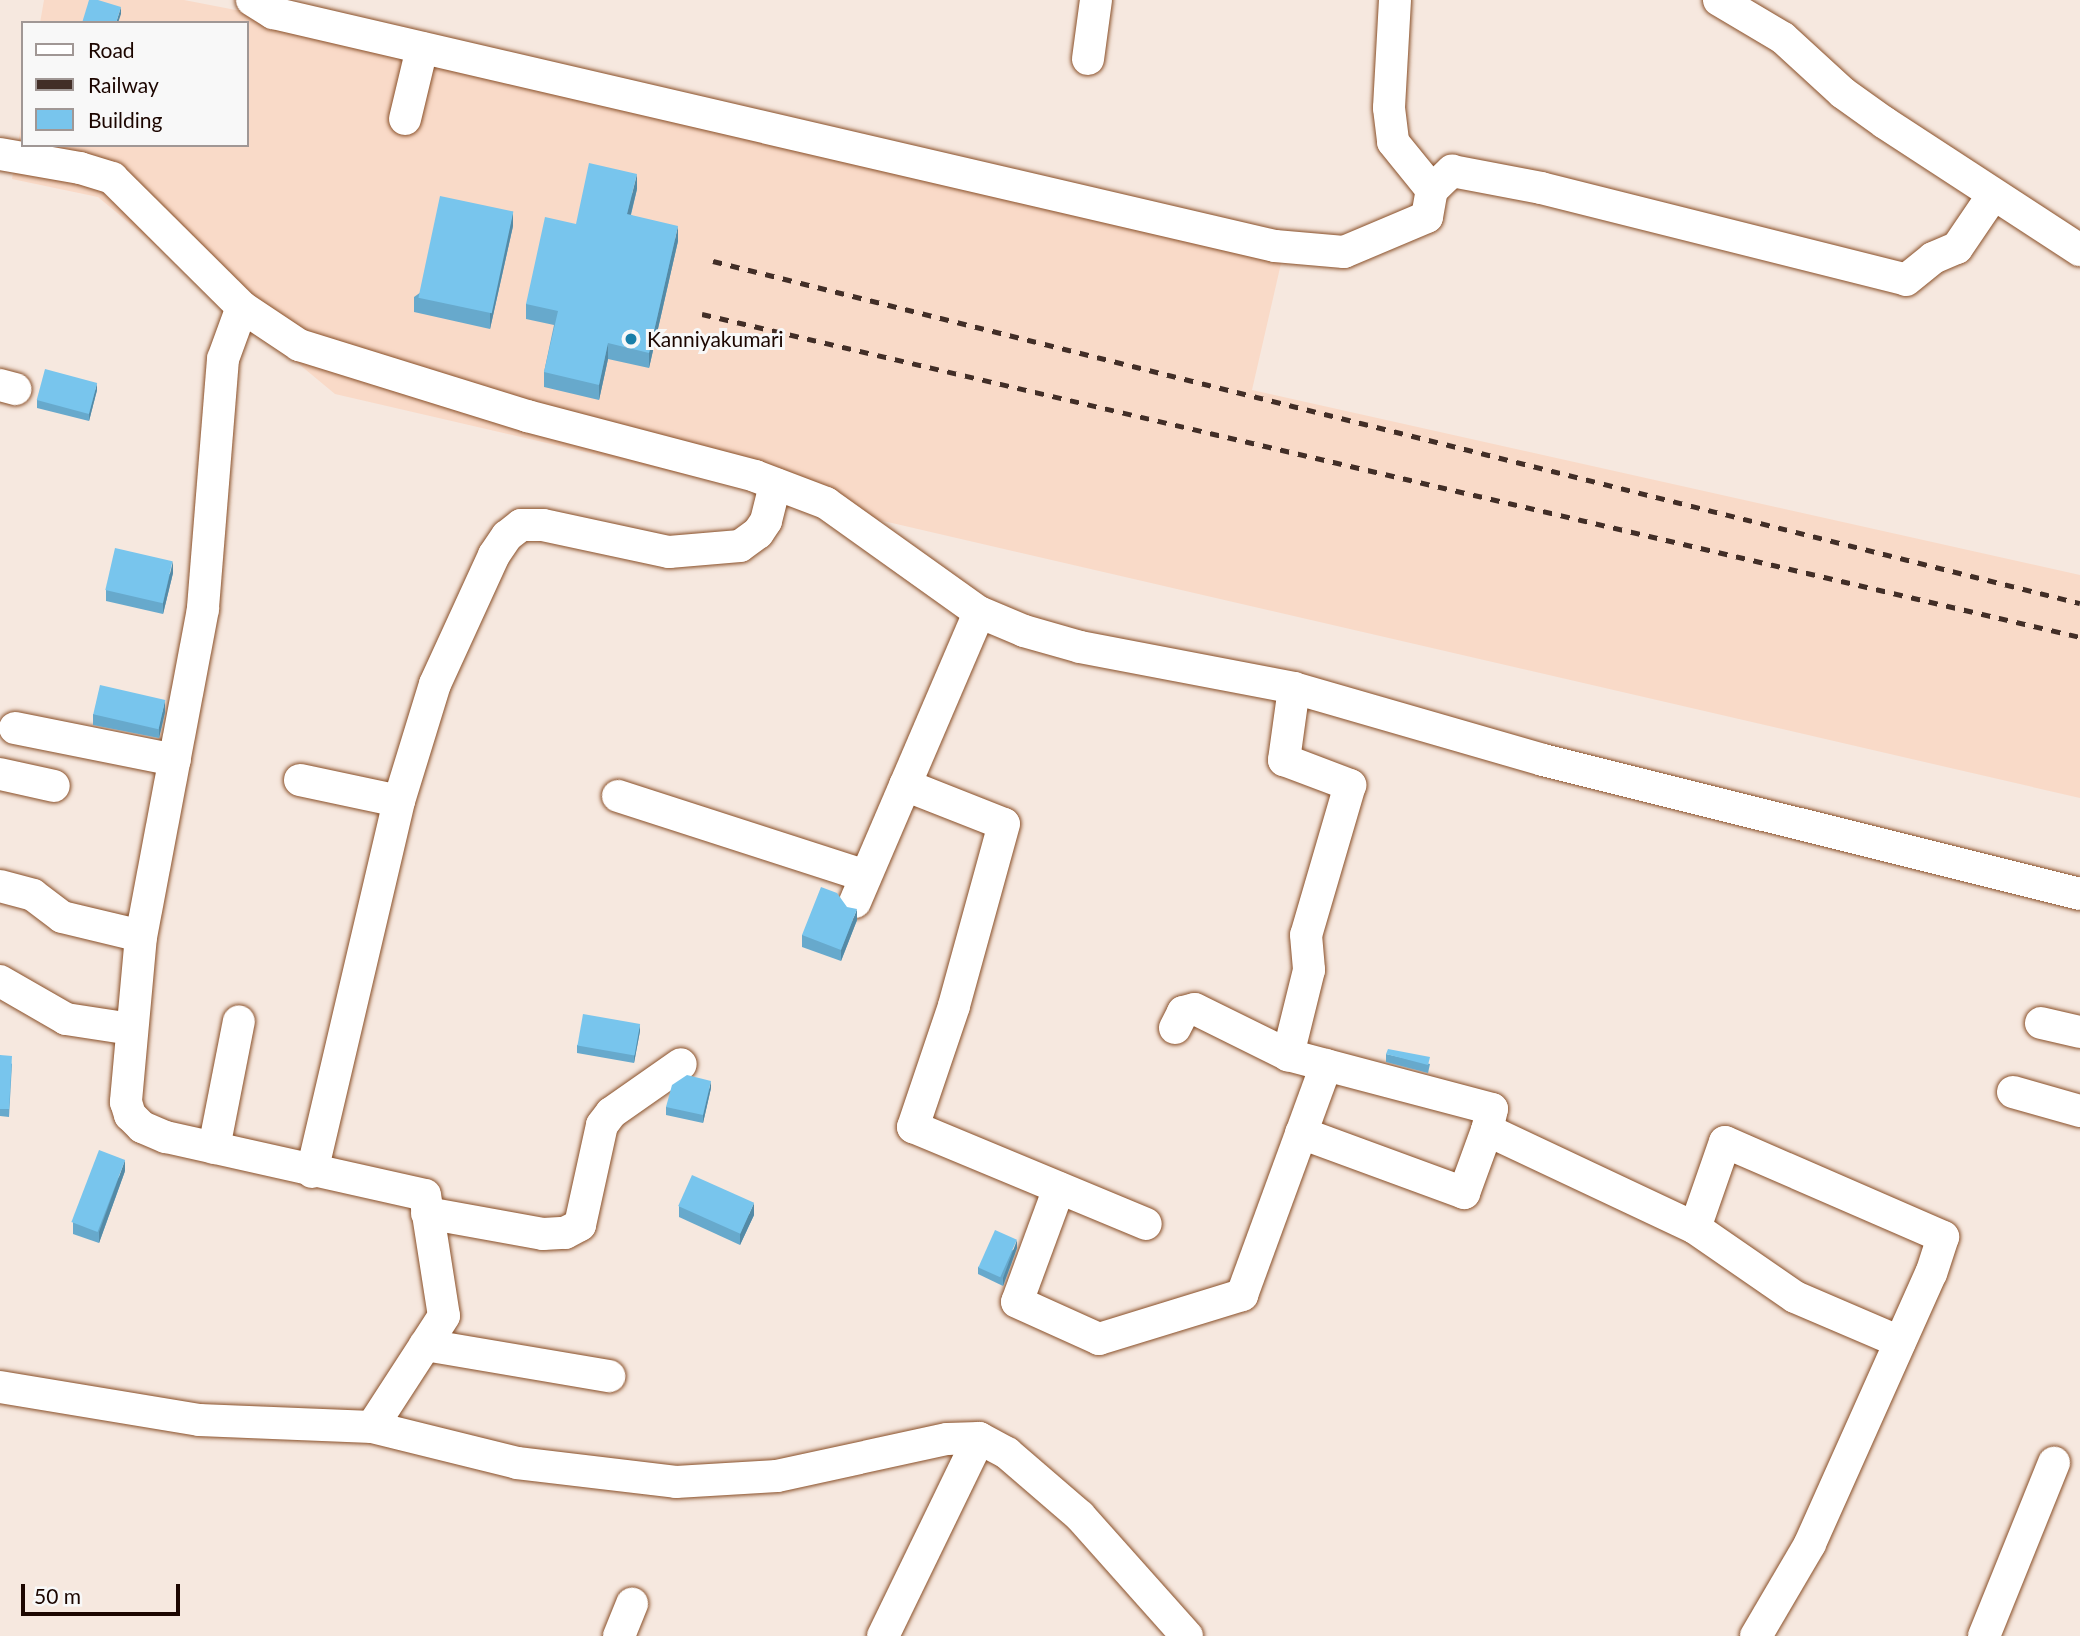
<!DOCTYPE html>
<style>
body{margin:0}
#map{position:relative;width:2080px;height:1636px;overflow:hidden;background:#f6e8df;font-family:Lato,sans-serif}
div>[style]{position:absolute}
.built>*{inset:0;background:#f9dac8}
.roads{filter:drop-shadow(0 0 2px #894f28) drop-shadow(0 0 2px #894f28)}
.minor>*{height:32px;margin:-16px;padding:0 16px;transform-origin:16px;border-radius:16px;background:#fff}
.rail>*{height:5px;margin-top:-2.5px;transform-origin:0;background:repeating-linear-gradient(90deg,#422e27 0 9px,transparent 0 18px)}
.wall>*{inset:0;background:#67a9cc}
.shaded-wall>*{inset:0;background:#548aa6}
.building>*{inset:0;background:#78c5ed;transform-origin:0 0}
.dots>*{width:19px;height:19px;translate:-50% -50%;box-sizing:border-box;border:4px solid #f8f8f8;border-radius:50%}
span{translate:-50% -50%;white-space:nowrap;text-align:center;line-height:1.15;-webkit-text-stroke:6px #f8f8f8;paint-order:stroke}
.poi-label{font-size:21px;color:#1c0600}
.left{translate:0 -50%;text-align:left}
.legend{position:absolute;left:21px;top:21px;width:228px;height:126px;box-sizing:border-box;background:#f8f8f8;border:2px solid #a09795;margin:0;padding:9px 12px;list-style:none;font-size:21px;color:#1c0600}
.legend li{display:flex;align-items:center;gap:14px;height:35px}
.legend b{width:35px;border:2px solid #a09795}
.scale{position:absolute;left:21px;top:1584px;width:159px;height:32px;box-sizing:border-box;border:4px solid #1c0600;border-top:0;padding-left:9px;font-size:21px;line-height:24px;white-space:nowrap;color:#1c0600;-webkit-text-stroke:5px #f8f8f8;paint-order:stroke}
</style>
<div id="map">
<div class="built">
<div style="clip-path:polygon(44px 0,184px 0,241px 11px,1282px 259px,1252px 390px,2080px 575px,2080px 798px,335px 394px,98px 197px,12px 179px,23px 115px,23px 145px,247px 145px,247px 23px,40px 23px)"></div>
</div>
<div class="roads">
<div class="minor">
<div style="left:252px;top:0;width:25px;rotate:32deg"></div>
<div style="left:273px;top:13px;width:1029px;rotate:13.09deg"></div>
<div style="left:1275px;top:246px;width:69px;rotate:5deg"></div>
<div style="left:1344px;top:252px;width:90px;rotate:-22.9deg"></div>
<div style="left:1427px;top:217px;width:27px;rotate:-80deg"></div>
<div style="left:1432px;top:190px;width:28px;rotate:-44deg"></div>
<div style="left:1452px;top:171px;width:91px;rotate:10.8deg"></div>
<div style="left:1541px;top:188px;width:376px;rotate:14.1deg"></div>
<div style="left:1906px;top:280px;width:35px;rotate:-39deg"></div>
<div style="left:1933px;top:258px;width:26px;rotate:-23deg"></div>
<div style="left:1957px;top:248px;width:64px;rotate:-55.8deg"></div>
<div style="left:1395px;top:0;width:108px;rotate:93.2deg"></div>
<div style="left:1389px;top:108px;width:34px;rotate:83deg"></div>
<div style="left:1393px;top:142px;width:62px;rotate:50.9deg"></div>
<div style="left:1719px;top:0;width:74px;rotate:30.7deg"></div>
<div style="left:1783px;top:38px;width:81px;rotate:42.5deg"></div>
<div style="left:1843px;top:93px;width:52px;rotate:35.5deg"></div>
<div style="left:1885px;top:123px;width:233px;rotate:33.1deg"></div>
<div style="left:1088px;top:59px;width:60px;rotate:-82.3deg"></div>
<div style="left:405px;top:119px;width:73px;rotate:-76.5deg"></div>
<div style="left:0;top:154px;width:81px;rotate:9.9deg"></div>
<div style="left:80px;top:168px;width:34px;rotate:17deg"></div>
<div style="left:112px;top:178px;width:183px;rotate:44.8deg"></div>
<div style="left:242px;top:307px;width:69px;rotate:33.7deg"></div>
<div style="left:299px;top:345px;width:239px;rotate:17.3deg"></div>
<div style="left:527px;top:416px;width:236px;rotate:14.7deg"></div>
<div style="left:755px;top:476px;width:76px;rotate:20.8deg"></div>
<div style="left:826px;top:503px;width:188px;rotate:35.5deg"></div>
<div style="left:979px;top:612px;width:49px;rotate:22.9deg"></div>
<div style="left:1024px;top:631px;width:58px;rotate:15.9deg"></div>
<div style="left:1080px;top:647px;width:218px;rotate:10.8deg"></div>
<div style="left:1294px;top:688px;width:259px;rotate:16.1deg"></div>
<div style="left:1543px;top:760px;width:553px;rotate:14.01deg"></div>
<div style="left:242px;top:307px;width:55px;rotate:110.1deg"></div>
<div style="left:223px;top:359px;width:251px;rotate:94.6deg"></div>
<div style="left:203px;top:609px;width:333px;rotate:100.7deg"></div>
<div style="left:141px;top:936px;width:167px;rotate:95.2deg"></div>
<div style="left:126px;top:1102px;width:14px;rotate:73deg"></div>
<div style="left:130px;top:1115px;width:17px;rotate:45deg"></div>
<div style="left:142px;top:1127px;width:26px;rotate:23deg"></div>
<div style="left:166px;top:1137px;width:265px;rotate:12.6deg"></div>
<div style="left:425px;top:1195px;width:122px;rotate:81.1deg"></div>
<div style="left:444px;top:1316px;width:132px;rotate:123deg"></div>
<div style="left:0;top:385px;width:16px;rotate:15deg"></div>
<div style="left:1294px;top:688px;width:73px;rotate:97.9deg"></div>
<div style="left:1284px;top:760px;width:71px;rotate:20.7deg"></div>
<div style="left:1350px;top:785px;width:156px;rotate:106.3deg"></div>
<div style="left:1306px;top:935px;width:35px;rotate:85deg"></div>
<div style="left:1309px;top:970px;width:88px;rotate:103.9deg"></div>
<div style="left:1288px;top:1055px;width:211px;rotate:14.8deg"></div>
<div style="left:1492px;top:1109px;width:22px;rotate:103deg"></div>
<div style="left:1487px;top:1130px;width:230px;rotate:25.2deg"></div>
<div style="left:1695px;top:1228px;width:91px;rotate:-70.8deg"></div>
<div style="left:1725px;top:1142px;width:238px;rotate:23.5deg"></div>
<div style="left:1943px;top:1237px;width:38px;rotate:108deg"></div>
<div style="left:1931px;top:1273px;width:297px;rotate:114.1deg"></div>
<div style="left:1810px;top:1544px;width:107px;rotate:120.4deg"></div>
<div style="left:15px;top:728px;width:163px;rotate:11.3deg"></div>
<div style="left:0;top:774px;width:55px;rotate:12.5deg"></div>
<div style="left:300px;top:780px;width:101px;rotate:12deg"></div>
<div style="left:399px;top:801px;width:381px;rotate:103.2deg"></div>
<div style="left:905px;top:785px;width:106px;rotate:21.5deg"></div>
<div style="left:1004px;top:824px;width:189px;rotate:105.4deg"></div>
<div style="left:954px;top:1006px;width:128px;rotate:108.7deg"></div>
<div style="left:913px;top:1127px;width:252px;rotate:22.6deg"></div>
<div style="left:618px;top:796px;width:260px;rotate:17.9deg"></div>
<div style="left:399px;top:801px;width:122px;rotate:-72.9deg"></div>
<div style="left:435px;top:684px;width:142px;rotate:-65.4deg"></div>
<div style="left:494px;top:555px;width:23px;rotate:-56deg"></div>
<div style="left:507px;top:536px;width:18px;rotate:-38deg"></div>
<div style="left:521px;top:525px;width:22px"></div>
<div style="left:543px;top:525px;width:129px;rotate:12.1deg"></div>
<div style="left:669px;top:552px;width:71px;rotate:-4.8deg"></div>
<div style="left:740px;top:546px;width:22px;rotate:-36deg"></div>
<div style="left:758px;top:533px;width:14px;rotate:-56deg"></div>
<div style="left:766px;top:521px;width:38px;rotate:-76deg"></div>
<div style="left:0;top:886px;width:34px;rotate:15deg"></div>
<div style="left:33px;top:895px;width:36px;rotate:37deg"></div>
<div style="left:62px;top:917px;width:81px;rotate:13.5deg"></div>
<div style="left:855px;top:902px;width:315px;rotate:-66.8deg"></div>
<div style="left:0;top:981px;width:76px;rotate:29.9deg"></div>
<div style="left:66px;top:1019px;width:66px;rotate:8.7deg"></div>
<div style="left:2041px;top:1023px;width:40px;rotate:13deg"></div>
<div style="left:1175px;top:1028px;width:18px;rotate:-63deg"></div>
<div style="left:1183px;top:1012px;width:12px;rotate:-14deg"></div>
<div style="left:1195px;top:1009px;width:104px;rotate:26.3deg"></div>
<div style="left:2013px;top:1092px;width:70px;rotate:15.8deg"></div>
<div style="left:1301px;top:1133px;width:174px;rotate:20.2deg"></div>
<div style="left:1464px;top:1193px;width:67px;rotate:-69.9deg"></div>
<div style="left:214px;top:1148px;width:129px;rotate:-78.9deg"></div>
<div style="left:1059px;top:1188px;width:121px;rotate:110.2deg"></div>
<div style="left:1017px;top:1302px;width:90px;rotate:24.3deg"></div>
<div style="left:1099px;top:1339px;width:150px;rotate:-17.1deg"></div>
<div style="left:1242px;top:1295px;width:245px;rotate:-69.9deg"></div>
<div style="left:427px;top:1213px;width:118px;rotate:10.3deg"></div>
<div style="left:543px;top:1234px;width:22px;rotate:-3deg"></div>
<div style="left:565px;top:1233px;width:17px;rotate:-28deg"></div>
<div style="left:580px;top:1225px;width:102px;rotate:-77.6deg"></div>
<div style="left:602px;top:1125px;width:15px;rotate:-53deg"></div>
<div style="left:611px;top:1113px;width:85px;rotate:-35deg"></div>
<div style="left:1695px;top:1228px;width:121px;rotate:34.6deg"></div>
<div style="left:1795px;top:1297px;width:114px;rotate:23.2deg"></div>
<div style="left:425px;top:1345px;width:187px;rotate:9.6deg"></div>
<div style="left:0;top:1387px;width:202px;rotate:9.4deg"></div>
<div style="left:199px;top:1420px;width:173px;rotate:2.3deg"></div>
<div style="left:372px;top:1427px;width:149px;rotate:13.9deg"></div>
<div style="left:517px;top:1463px;width:160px;rotate:6.8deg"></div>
<div style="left:676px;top:1482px;width:101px;rotate:-3.4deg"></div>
<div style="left:777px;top:1476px;width:174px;rotate:-12.3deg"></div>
<div style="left:947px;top:1439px;width:32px;rotate:-2deg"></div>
<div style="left:979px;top:1438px;width:32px;rotate:28deg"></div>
<div style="left:1007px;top:1453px;width:96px;rotate:40.8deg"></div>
<div style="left:1080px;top:1516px;width:161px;rotate:48.3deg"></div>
<div style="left:619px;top:1636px;width:35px;rotate:-68deg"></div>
<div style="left:883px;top:1636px;width:220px;rotate:-64.1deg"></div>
<div style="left:1984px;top:1636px;width:187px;rotate:-68deg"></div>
</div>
</div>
<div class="rail">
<div style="left:713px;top:261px;width:1409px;rotate:14.05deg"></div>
<div style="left:702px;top:314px;width:1415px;rotate:13.19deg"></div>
</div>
<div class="wall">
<div style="clip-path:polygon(637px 189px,631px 215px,678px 241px,649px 368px,608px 359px,599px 400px,544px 387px,544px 372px,554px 325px,526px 319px,526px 304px)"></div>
<div style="clip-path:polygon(513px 226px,490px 329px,414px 312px,414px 297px)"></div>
<div style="clip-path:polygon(97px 390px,89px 421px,37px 408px,37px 400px)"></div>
<div style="clip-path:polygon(173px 573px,163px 614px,106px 601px,106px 590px)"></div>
<div style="clip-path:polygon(165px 712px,159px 738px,93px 725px,93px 714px)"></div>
<div style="clip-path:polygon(857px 920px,841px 961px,802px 947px,802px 935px)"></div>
<div style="clip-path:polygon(640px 1031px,634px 1063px,577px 1053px,577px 1045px)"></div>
<div style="clip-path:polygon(1386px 1054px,1430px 1064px,1428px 1073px,1386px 1062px)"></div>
<div style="clip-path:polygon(0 1055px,12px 1064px,9px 1117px,0 1116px)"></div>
<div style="clip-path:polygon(711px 1088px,703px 1123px,666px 1115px,666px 1107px)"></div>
<div style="clip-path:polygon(125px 1171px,99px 1243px,73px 1234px,73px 1222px)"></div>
<div style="clip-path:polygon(679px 1206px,754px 1215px,740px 1245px,679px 1217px)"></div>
<div style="clip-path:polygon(1017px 1248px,1003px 1286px,978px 1274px,978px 1267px)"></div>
</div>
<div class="shaded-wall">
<div style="clip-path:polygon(121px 7px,121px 14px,118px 23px,116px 23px)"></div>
<div style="clip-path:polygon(637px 174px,637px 189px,627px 229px,627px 214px)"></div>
<div style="clip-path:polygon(513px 211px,513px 226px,490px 329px,490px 314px)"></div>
<div style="clip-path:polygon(678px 226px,678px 241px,649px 368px,649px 353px)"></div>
<div style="clip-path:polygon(608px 343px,608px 359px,599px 400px,599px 385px)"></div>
<div style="clip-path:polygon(97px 383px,97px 390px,89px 421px,89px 414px)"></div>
<div style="clip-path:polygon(173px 561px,173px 573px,163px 614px,163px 603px)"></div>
<div style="clip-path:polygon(165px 700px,165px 712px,159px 738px,159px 727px)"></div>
<div style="clip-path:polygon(857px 909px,857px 920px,841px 961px,841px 950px)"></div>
<div style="clip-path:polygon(640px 1024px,640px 1031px,634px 1063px,634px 1055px)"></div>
<div style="clip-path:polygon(711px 1081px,711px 1088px,703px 1123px,703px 1115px)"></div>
<div style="clip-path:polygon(125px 1160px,125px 1171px,99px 1243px,99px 1232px)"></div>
<div style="clip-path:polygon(754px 1203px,754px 1215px,740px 1245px,740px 1234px)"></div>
<div style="clip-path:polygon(1017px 1240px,1017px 1248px,1003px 1286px,1003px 1278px)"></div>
</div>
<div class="building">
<div style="clip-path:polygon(89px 0,98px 0,121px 7px,116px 23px,82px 23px)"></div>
<div style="clip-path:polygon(589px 163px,637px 174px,627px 214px,678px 226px,649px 353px,608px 343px,599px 385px,544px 372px,558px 311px,526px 304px,545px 217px,576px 224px)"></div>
<div style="left:440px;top:196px;width:75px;height:104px;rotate:12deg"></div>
<div style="left:45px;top:369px;width:54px;height:32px;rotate:15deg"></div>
<div style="left:115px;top:548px;width:59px;height:43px;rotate:13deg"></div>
<div style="left:100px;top:685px;width:67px;height:30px;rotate:13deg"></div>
<div style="clip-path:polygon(821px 887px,837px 893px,847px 907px,857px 909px,841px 950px,802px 935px)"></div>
<div style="left:583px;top:1014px;width:58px;height:32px;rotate:10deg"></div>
<div style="clip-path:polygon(1388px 1049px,1430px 1057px,1428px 1065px,1386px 1054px)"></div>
<div style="clip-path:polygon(0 1055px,12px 1056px,9px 1109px,0 1109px)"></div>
<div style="clip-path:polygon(687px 1075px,711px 1081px,703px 1115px,666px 1107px,672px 1085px)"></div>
<div style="left:99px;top:1150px;width:28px;height:77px;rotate:21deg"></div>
<div style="left:692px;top:1175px;width:68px;height:34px;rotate:24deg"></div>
<div style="left:995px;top:1230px;width:24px;height:41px;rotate:24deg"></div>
</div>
<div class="dots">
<div style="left:631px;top:339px;background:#197fa9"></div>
</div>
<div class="poi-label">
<span class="left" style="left:647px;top:339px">Kanniyakumari</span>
</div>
<ul class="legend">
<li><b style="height:9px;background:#fff"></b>Road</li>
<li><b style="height:9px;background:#422e27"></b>Railway</li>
<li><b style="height:19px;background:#78c5ed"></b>Building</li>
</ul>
<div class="scale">50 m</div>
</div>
